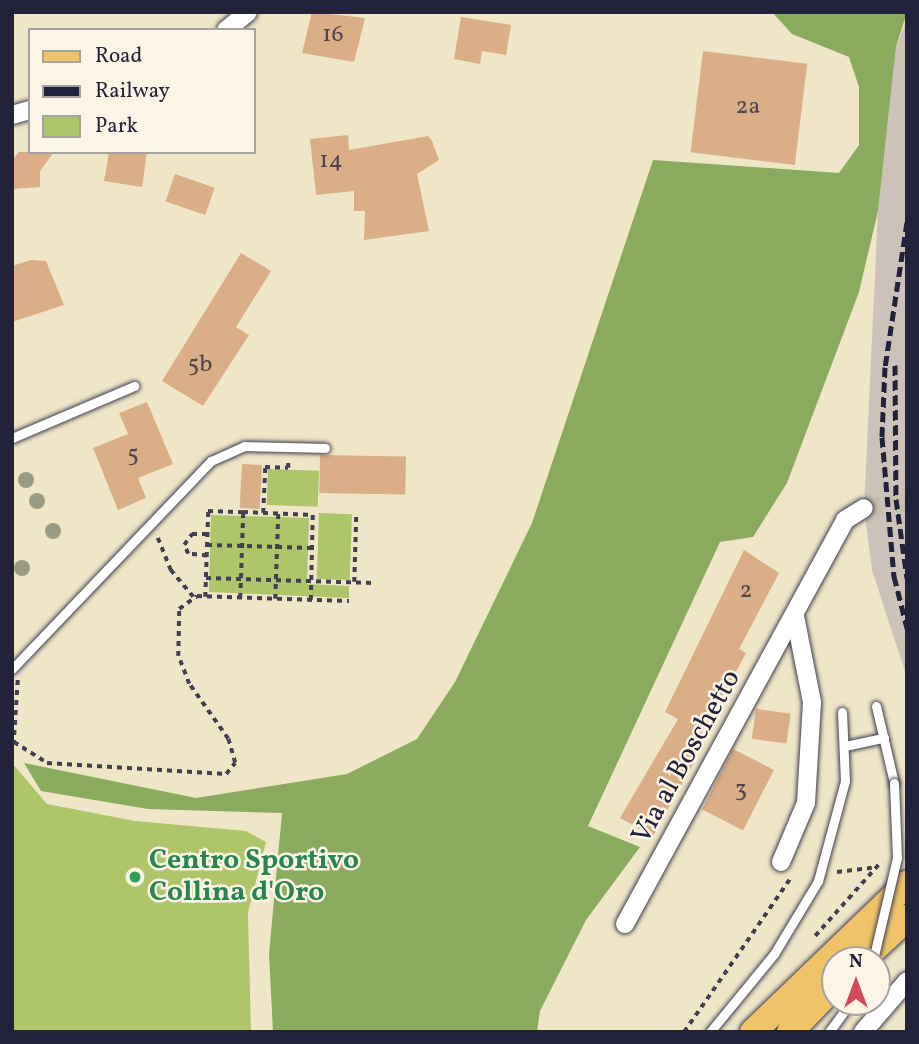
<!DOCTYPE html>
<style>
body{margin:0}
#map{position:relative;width:919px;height:1044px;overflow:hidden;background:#efe6c8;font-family:Vollkorn,serif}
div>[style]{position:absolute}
.industrial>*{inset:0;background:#ccc2b9}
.green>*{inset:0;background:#aec56a;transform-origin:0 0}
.forest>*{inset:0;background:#8aaa5e}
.building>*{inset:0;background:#daae86;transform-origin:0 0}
.street-tunnel>*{height:18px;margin-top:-9px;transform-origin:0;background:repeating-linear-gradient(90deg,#c6bfac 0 18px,transparent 0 27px)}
.path>*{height:3.5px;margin-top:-1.75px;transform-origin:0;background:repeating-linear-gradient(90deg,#413f50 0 5px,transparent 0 10px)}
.roads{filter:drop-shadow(0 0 2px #413f50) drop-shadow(0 0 2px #413f50)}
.lane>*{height:9px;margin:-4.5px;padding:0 4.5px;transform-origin:4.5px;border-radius:4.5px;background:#fff}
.street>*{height:18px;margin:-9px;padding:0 9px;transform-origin:9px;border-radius:9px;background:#fff}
.primary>*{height:26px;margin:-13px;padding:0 13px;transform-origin:13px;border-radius:13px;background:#efc469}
.rail>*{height:5px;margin-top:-2.5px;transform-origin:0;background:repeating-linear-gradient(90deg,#22223b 0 10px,transparent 0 15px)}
.bridges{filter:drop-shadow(0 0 2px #413f50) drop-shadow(0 0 2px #413f50)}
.lane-bridge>*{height:9px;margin:-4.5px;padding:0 4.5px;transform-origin:4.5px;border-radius:4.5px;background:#fff}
.trees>*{width:16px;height:16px;margin:-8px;border-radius:50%;background:#999a83}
.dots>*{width:19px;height:19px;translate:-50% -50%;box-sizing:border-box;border:4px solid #fcf5e5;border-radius:50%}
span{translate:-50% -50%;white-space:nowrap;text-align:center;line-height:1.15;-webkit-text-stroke:5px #fcf5e5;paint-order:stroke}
.number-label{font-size:24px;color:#50454e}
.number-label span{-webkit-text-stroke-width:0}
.street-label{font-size:28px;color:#22223b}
.leisure-label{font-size:28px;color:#27864d;font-weight:700}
.left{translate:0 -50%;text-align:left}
.frame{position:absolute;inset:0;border:14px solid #22223b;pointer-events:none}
.legend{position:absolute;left:28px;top:28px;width:228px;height:126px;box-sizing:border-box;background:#fcf5e5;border:2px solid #a5a1a1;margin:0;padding:9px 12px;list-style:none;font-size:21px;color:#22223b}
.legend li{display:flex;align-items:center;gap:14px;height:35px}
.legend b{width:35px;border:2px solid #a5a1a1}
.north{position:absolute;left:821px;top:946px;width:70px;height:70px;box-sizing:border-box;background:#fcf5e5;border:2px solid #a5a1a1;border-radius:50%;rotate:0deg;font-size:19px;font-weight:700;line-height:28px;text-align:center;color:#22223b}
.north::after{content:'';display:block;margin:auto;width:24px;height:32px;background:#d1495b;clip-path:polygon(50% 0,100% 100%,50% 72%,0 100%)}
</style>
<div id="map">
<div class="industrial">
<div style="clip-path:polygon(907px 19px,907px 678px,872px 570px,864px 508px,878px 211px,896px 47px)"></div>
</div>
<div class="green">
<div style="left:268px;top:469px;width:51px;height:36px;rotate:2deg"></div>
<div style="left:319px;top:513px;width:33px;height:66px;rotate:2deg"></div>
<div style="clip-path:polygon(211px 515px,309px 518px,307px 584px,349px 586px,349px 598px,209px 592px)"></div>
<div style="clip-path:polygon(12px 763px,47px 804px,135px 821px,246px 831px,266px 842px,248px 912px,251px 1032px,12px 1032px)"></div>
</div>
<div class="forest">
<div style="clip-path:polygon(772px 12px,907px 12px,896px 47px,878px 211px,859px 292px,787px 483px,753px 537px,720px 542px,588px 826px,640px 847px,586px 920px,540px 1011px,537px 1032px,273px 1032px,269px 954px,282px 813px,148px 809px,41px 791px,24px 763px,196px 798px,347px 774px,417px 739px,455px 682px,532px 523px,653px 160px,839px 173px,859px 145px,859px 87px,849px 57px,792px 34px)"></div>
</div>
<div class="building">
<div style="clip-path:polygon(312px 12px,365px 18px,354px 62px,302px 53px)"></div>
<div style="clip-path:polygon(461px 17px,511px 25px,506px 55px,482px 51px,480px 64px,454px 59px)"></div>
<div style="left:703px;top:51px;width:105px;height:102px;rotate:7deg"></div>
<div style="clip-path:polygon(348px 135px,349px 150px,428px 136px,432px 141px,439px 160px,417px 174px,429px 231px,364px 240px,365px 211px,354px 211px,354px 191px,316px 195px,310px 139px)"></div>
<div style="clip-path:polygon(19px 152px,54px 152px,40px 171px,40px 187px,12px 189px,12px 160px)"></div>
<div style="clip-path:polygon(109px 152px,147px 152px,142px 187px,104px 181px)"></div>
<div style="left:175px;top:174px;width:42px;height:29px;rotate:19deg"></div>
<div style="clip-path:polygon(241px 253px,271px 271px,236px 327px,249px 335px,203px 406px,162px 381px)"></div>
<div style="clip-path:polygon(31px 260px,46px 261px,64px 305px,12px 322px,12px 266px)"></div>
<div style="clip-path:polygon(147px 402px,173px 464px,138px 478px,146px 498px,118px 510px,93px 448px,128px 434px,119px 413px)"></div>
<div style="left:320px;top:455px;width:86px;height:38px;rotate:1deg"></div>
<div style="left:242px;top:464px;width:20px;height:44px;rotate:3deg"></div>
<div style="clip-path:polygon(744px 550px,779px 573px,739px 649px,746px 653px,703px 732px,697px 731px,702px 733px,691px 753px,697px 757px,653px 836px,620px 818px,678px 719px,665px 712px)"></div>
<div style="left:756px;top:709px;width:35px;height:30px;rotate:8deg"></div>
<div style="left:733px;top:749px;width:46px;height:68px;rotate:27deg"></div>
</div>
<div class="street-tunnel">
<div style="left:864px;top:508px;width:43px;rotate:-7.9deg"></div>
</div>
<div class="path">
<div style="left:263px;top:513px;width:46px;rotate:-87.5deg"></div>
<div style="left:265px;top:467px;width:23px;rotate:2deg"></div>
<div style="left:288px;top:468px;width:9px;rotate:-90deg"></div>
<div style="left:158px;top:538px;width:35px;rotate:68deg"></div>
<div style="left:171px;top:570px;width:35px;rotate:50deg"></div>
<div style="left:207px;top:545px;width:105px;rotate:1.6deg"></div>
<div style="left:207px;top:556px;width:19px;rotate:-174deg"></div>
<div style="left:188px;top:554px;width:10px;rotate:-114deg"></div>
<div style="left:184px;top:545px;width:14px;rotate:-54deg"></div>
<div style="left:192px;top:534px;width:15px"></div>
<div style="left:206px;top:578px;width:168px;rotate:1.7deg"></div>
<div style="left:354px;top:582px;width:68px;rotate:-88.3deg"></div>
<div style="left:205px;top:597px;width:86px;rotate:-88deg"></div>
<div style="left:208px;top:511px;width:35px;rotate:2deg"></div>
<div style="left:243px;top:512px;width:70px;rotate:2.5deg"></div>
<div style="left:313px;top:515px;width:85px;rotate:91.3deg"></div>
<div style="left:240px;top:598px;width:86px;rotate:-88deg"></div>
<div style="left:275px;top:599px;width:85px;rotate:-88deg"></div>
<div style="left:18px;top:680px;width:62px;rotate:93.7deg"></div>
<div style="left:14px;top:742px;width:39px;rotate:32deg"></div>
<div style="left:47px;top:763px;width:179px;rotate:3.5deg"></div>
<div style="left:226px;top:774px;width:14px;rotate:-51deg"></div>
<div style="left:235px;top:763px;width:25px;rotate:-106deg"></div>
<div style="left:228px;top:739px;width:67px;rotate:-125.3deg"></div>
<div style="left:189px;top:684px;width:30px;rotate:-111deg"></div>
<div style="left:178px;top:656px;width:47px;rotate:-88.8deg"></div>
<div style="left:179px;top:609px;width:22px;rotate:-36deg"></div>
<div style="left:197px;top:596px;width:152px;rotate:1.9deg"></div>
<div style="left:837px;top:872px;width:35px;rotate:-7deg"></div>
<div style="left:815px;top:936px;width:98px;rotate:-48.3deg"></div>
<div style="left:684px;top:1032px;width:186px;rotate:-55.3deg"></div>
</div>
<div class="roads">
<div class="lane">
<div style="left:12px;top:438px;width:133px;rotate:-23.1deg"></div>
<div style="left:12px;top:669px;width:288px;rotate:-46.3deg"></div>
<div style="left:211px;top:461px;width:37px;rotate:-24deg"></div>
<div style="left:245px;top:446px;width:80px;rotate:1.4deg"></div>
<div style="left:876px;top:706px;width:79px;rotate:76.8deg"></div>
<div style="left:845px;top:746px;width:40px;rotate:-12deg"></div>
<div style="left:710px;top:1032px;width:101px;rotate:-50.6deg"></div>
<div style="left:774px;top:954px;width:85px;rotate:-58.9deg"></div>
<div style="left:818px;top:881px;width:104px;rotate:-74.9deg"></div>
<div style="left:845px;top:781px;width:69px;rotate:-92.5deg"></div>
<div style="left:829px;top:1032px;width:37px;rotate:-54deg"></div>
</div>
<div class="street">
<div style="left:226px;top:30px;width:28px;rotate:-39deg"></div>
<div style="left:12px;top:115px;width:19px;rotate:-16deg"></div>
<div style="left:781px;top:862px;width:64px;rotate:-67deg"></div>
<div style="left:806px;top:803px;width:101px;rotate:-86.6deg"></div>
<div style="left:812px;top:702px;width:88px;rotate:-101.2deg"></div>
<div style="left:625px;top:924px;width:460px;rotate:-61.4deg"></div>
<div style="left:845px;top:520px;width:22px;rotate:-32deg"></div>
<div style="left:863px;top:1032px;width:67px;rotate:-49.2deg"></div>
</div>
<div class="primary">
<div style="left:862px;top:960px;width:62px;rotate:-43deg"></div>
<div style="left:753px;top:1032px;width:214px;rotate:-43.9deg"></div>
<div style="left:790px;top:1032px;width:65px;rotate:-46.2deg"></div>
</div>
</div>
<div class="rail">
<div style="left:907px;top:222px;width:147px;rotate:98.6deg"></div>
<div style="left:885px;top:367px;width:70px;rotate:92.5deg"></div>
<div style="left:882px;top:437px;width:140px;rotate:85.1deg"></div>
<div style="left:894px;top:576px;width:54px;rotate:76deg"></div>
<div style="left:895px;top:365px;width:134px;rotate:89.6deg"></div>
<div style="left:896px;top:499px;width:80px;rotate:82.1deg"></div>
</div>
<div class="bridges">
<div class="lane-bridge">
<div style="left:873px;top:960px;width:105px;rotate:-76.8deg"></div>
<div style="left:897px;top:858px;width:75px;rotate:-92.3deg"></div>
</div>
</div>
<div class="trees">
<div style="left:26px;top:480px"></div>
<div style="left:37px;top:501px"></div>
<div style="left:53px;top:531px"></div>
<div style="left:22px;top:568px"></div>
</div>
<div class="dots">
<div style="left:135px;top:877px;background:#2e9e5b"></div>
</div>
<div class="number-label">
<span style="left:333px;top:36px">16</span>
<span style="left:748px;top:108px">2a</span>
<span style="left:331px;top:162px">14</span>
<span style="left:200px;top:366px">5b</span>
<span style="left:133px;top:456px">5</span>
<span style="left:746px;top:592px">2</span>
<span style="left:741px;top:791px">3</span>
</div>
<div class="street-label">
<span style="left:687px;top:757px;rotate:-61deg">Via al Boschetto</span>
</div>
<div class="leisure-label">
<span class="left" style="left:149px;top:877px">Centro Sportivo<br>Collina d'Oro</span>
</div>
<div class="frame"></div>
<ul class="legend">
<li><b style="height:9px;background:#efc469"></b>Road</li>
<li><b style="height:9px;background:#22223b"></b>Railway</li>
<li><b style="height:19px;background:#aec56a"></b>Park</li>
</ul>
<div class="north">N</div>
</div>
